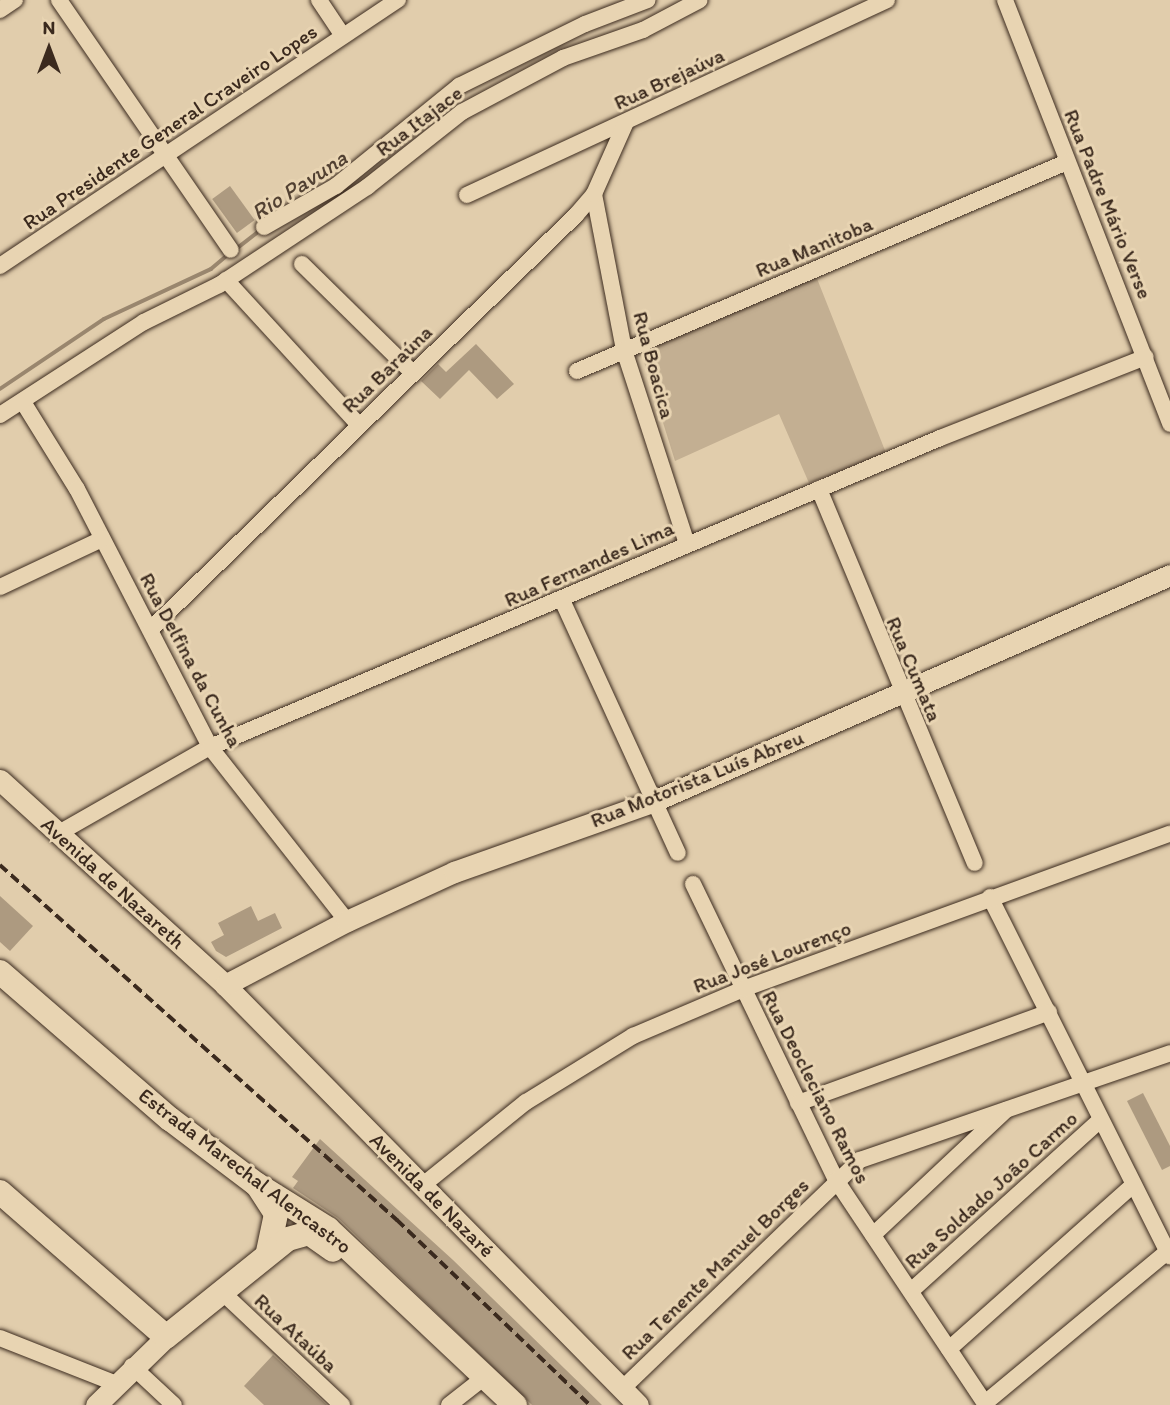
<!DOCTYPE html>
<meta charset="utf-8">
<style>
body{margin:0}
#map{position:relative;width:1170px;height:1405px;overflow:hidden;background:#e1cdac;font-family:Itim,sans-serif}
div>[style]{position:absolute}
.green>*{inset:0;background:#c3af92}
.stream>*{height:3.5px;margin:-1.75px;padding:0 1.75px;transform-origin:1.75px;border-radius:1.75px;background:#99866e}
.building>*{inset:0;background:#ad9a80;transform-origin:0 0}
.roads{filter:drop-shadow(0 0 2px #3b2a1e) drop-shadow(0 0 2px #3b2a1e)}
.street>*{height:16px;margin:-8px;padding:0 8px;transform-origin:8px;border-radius:8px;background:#e8d4b2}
.secondary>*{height:21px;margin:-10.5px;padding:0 10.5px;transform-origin:10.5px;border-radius:10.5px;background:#e8d4b2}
.primary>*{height:24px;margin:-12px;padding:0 12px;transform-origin:12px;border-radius:12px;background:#e8d4b2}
.rail>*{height:3.5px;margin-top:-1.75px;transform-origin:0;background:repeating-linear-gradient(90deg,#3b2a1e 0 10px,transparent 0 15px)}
span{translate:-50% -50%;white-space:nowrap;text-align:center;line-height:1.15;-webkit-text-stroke:6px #e8d4b2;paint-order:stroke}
.street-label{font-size:21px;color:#3b2a1e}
.water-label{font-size:23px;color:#524132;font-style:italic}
.north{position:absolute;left:14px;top:14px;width:70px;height:70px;-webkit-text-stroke:5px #e8d4b2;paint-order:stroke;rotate:0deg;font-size:19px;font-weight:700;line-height:28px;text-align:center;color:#3b2a1e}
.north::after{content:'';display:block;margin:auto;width:24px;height:32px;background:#3b2a1e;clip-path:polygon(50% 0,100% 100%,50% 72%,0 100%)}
</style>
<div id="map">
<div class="green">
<div style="clip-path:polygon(816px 276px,886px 453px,809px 483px,779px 414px,675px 461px,641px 352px)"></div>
</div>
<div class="stream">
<div style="left:235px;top:250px;width:31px;rotate:-38deg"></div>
<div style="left:0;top:389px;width:125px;rotate:-33.9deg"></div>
<div style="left:104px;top:319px;width:118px;rotate:-25deg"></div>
<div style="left:211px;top:269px;width:23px;rotate:-40deg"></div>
</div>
<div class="building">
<div style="left:230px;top:186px;width:42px;height:22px;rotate:54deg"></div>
<div style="clip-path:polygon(476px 344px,514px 384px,497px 399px,469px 370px,440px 399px,421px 381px,438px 364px,446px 372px)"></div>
<div style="clip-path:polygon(0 896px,33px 926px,10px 951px,0 942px)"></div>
<div style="clip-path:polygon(251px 906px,258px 921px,275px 913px,282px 928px,226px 957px,216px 951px,211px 942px,224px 935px,218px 923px)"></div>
<div style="clip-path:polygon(1143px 1093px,1170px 1146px,1170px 1166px,1162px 1170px,1127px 1101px)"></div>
<div style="clip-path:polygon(320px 1139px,453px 1260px,602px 1405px,532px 1405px,338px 1218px,293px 1188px,298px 1181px,292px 1177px)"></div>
<div style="clip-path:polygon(273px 1355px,327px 1405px,264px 1405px,244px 1386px)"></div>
</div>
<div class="roads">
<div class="street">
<div style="left:59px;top:0;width:303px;rotate:55.5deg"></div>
<div style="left:319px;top:0;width:43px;rotate:56.3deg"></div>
<div style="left:1005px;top:0;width:455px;rotate:68.7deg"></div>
<div style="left:0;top:10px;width:18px;rotate:-34deg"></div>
<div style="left:594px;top:194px;width:159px;rotate:79.1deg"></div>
<div style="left:624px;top:350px;width:204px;rotate:72deg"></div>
<div style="left:467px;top:195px;width:463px;rotate:-24.9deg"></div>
<div style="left:264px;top:227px;width:83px;rotate:-29.7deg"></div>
<div style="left:336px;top:186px;width:159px;rotate:-39.1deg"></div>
<div style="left:459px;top:86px;width:140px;rotate:-26.2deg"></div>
<div style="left:585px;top:24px;width:67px;rotate:-20.9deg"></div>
<div style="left:302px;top:264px;width:156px;rotate:44.5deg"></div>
<div style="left:0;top:266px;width:479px;rotate:-33.8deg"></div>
<div style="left:226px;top:280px;width:197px;rotate:47.5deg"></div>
<div style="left:577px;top:371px;width:533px;rotate:-23.1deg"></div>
<div style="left:23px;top:402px;width:102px;rotate:58.2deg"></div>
<div style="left:77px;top:489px;width:290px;rotate:62.7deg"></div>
<div style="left:210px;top:747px;width:221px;rotate:51.8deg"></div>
<div style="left:0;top:415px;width:171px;rotate:-32.9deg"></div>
<div style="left:144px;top:322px;width:84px;rotate:-26.3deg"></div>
<div style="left:219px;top:285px;width:178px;rotate:-33.5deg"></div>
<div style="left:367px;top:187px;width:121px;rotate:-38.3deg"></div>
<div style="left:462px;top:112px;width:115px;rotate:-28.1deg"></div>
<div style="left:563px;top:58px;width:85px;rotate:-19.3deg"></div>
<div style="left:643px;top:30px;width:64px;rotate:-27.8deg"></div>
<div style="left:819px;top:489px;width:405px;rotate:67.4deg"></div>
<div style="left:0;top:587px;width:113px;rotate:-25.2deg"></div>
<div style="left:562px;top:600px;width:278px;rotate:65.4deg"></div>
<div style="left:151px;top:629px;width:593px;rotate:-44.25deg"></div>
<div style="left:576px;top:215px;width:28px;rotate:-49deg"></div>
<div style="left:594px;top:194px;width:79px;rotate:-66deg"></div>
<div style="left:59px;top:833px;width:174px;rotate:-29.7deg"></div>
<div style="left:210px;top:747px;width:793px;rotate:-22.94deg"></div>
<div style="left:940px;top:438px;width:221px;rotate:-21.5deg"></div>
<div style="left:693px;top:884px;width:329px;rotate:64.2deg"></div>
<div style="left:836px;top:1180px;width:270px;rotate:56.3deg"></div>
<div style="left:990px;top:897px;width:402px;rotate:63.4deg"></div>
<div style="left:798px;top:1103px;width:267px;rotate:-19.9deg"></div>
<div style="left:423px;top:1185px;width:132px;rotate:-38.9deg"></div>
<div style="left:526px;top:1102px;width:126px;rotate:-31.7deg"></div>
<div style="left:633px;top:1036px;width:120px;rotate:-23.1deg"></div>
<div style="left:743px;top:989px;width:454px;rotate:-20deg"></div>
<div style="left:873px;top:1235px;width:183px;rotate:-43.2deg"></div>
<div style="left:911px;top:1291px;width:255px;rotate:-42.1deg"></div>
<div style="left:222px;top:1292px;width:165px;rotate:43.3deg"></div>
<div style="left:0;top:1338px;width:123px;rotate:21.5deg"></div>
<div style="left:949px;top:1349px;width:246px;rotate:-41.7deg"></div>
<div style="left:132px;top:1366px;width:57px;rotate:42.9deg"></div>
<div style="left:623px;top:1388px;width:329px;rotate:-43.9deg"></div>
<div style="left:860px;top:1160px;width:328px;rotate:-19deg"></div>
<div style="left:985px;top:1403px;width:238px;rotate:-39.7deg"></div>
<div style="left:449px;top:1405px;width:47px;rotate:-38.1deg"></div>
</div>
<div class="secondary">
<div style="left:0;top:780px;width:304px;rotate:42.3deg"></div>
<div style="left:225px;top:985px;width:589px;rotate:45.48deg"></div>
<div style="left:225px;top:985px;width:138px;rotate:-27.7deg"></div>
<div style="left:347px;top:921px;width:118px;rotate:-24.6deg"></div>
<div style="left:454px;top:872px;width:212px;rotate:-19.5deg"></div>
<div style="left:654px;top:801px;width:563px;rotate:-23.65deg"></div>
<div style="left:96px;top:1405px;width:98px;rotate:-44.2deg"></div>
</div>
<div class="primary">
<div style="left:0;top:972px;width:225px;rotate:40.9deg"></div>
<div style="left:170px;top:1119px;width:108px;rotate:37.1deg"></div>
<div style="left:256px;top:1184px;width:85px;rotate:32deg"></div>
<div style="left:328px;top:1229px;width:257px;rotate:43.3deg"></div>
<div style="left:258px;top:1186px;width:33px;rotate:57deg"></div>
<div style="left:276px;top:1214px;width:39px;rotate:102deg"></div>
<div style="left:0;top:1192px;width:220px;rotate:41.1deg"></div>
<div style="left:166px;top:1337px;width:156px;rotate:-38.8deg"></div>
<div style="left:288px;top:1239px;width:22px;rotate:-16deg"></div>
<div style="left:309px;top:1233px;width:29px;rotate:35deg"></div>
</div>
</div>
<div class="rail">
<div style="left:0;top:865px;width:533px;rotate:41.8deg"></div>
<div style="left:397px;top:1220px;width:267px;rotate:43.8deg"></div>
</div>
<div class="street-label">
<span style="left:669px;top:79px;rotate:-25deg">Rua Brejaúva</span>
<span style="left:419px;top:121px;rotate:-37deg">Rua Itajace</span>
<span style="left:170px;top:127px;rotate:-34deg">Rua Presidente General Craveiro Lopes</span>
<span style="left:1108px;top:204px;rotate:68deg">Rua Padre Mário Verse</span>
<span style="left:814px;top:247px;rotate:-23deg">Rua Manitoba</span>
<span style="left:654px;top:365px;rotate:75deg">Rua Boacica</span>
<span style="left:387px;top:369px;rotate:-44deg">Rua Baraúna</span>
<span style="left:589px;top:564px;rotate:-24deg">Rua Fernandes Lima</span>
<span style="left:191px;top:660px;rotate:62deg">Rua Delfina da Cunha</span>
<span style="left:914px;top:669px;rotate:67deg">Rua Cumata</span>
<span style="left:697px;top:779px;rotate:-22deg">Rua Motorista Luís Abreu</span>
<span style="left:113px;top:883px;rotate:42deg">Avenida de Nazareth</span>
<span style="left:772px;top:957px;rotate:-21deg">Rua José Lourenço</span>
<span style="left:816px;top:1087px;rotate:63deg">Rua Deocleciano Ramos</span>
<span style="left:245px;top:1171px;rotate:37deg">Estrada Marechal Alencastro</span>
<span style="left:991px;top:1190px;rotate:-42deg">Rua Soldado João Carmo</span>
<span style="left:432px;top:1195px;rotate:45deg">Avenida de Nazaré</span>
<span style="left:715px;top:1269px;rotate:-44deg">Rua Tenente Manuel Borges</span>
<span style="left:296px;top:1333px;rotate:43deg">Rua Ataúba</span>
</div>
<div class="water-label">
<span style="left:299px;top:185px;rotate:-33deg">Rio Pavuna</span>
</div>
<div class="north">N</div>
</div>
